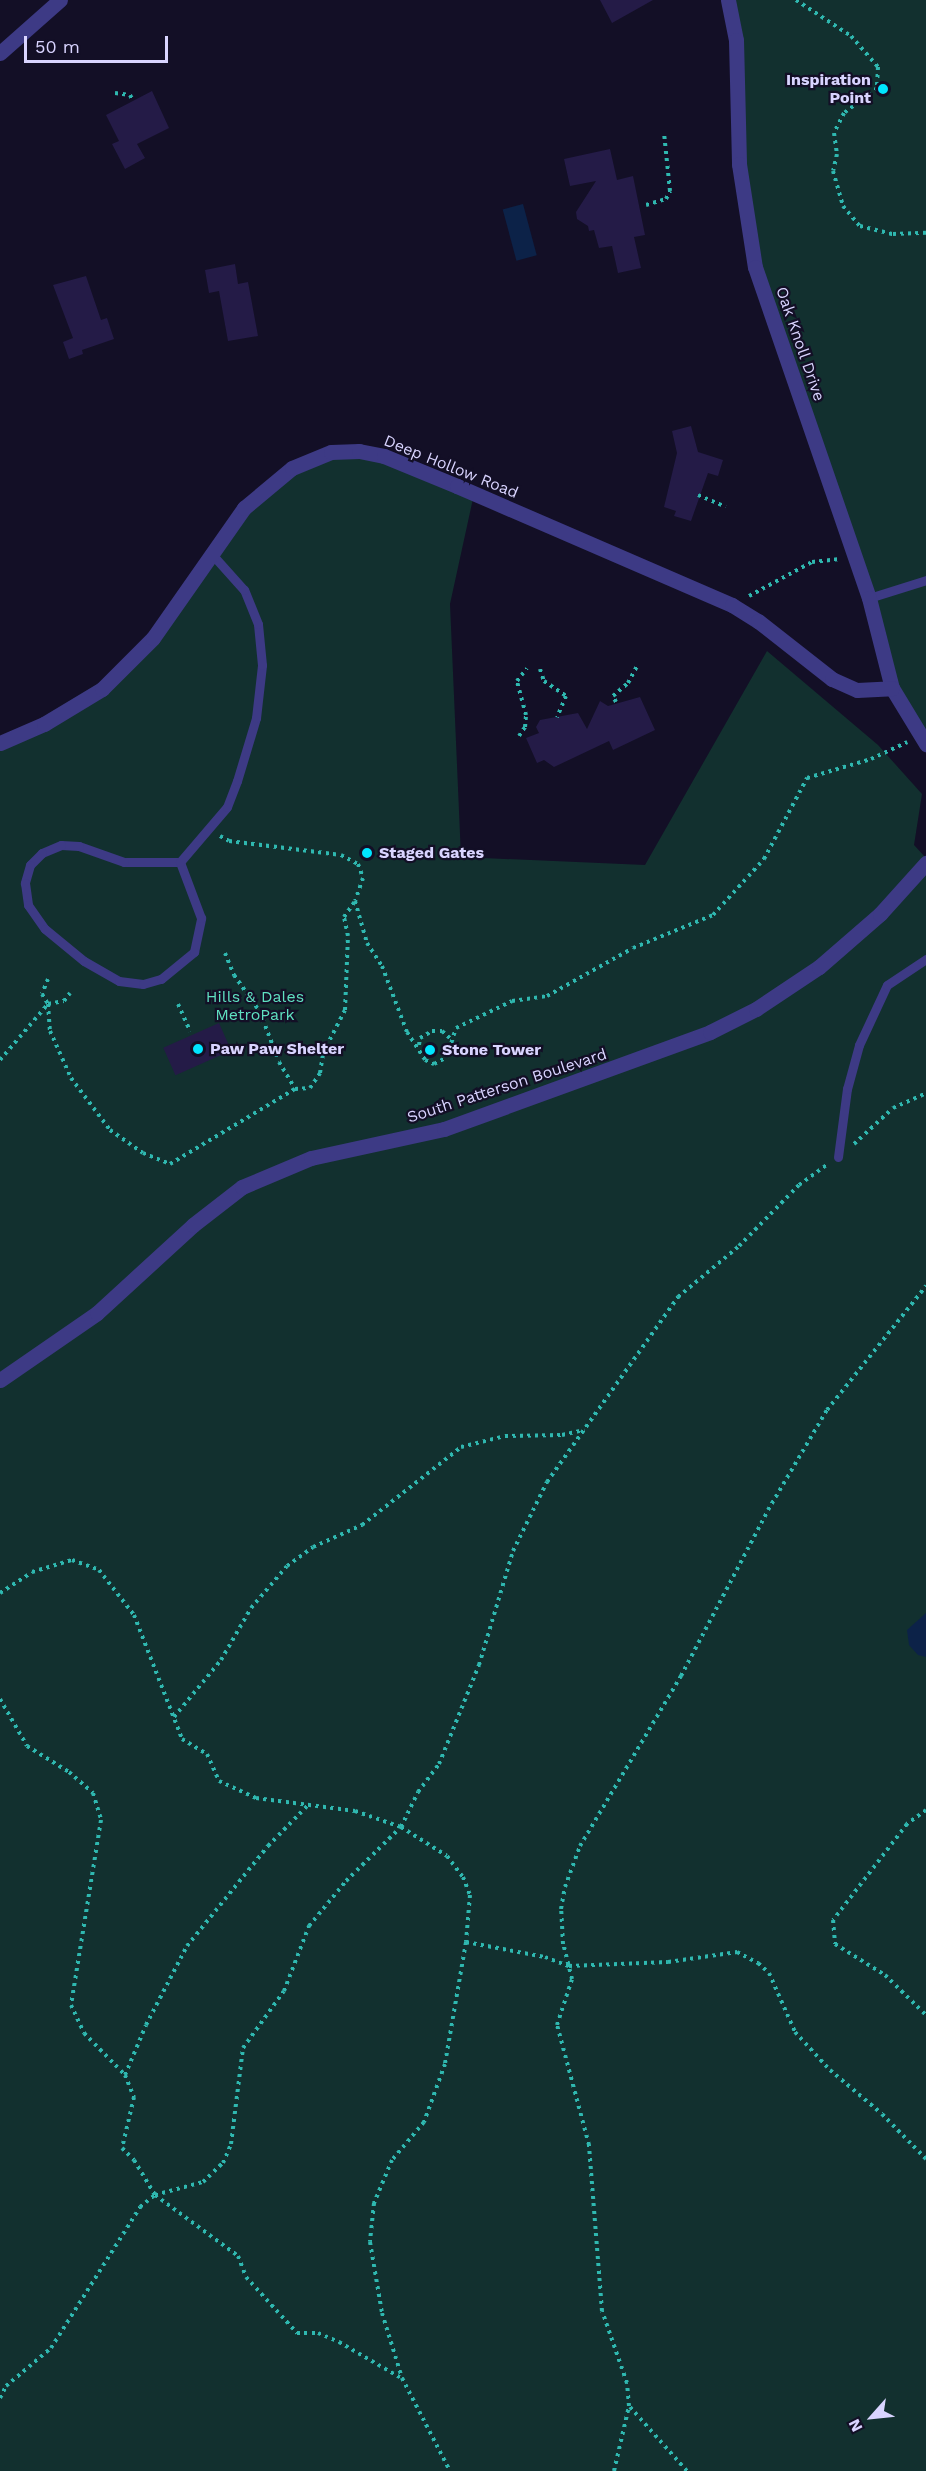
<!DOCTYPE html>
<style>
body{margin:0}
#map{position:relative;width:926px;height:2471px;overflow:hidden;background:#130f26;font-family:"Work Sans",sans-serif}
div>[style]{position:absolute}
.green>*{inset:0;background:#12302f}
.water>*{inset:0;background:#0c2248;transform-origin:0 0}
.building>*{inset:0;background:#241b47;transform-origin:0 0}
.path>*{height:4px;margin-top:-2px;transform-origin:0;background:repeating-linear-gradient(90deg,#2fb8b0 0 3px,transparent 0 7.5px)}
.service>*{height:9px;margin:-4.5px;padding:0 4.5px;transform-origin:4.5px;border-radius:4.5px;background:#3d3a85}
.minor>*{height:15px;margin:-7.5px;padding:0 7.5px;transform-origin:7.5px;border-radius:7.5px;background:#3d3a85}
.dots>*{width:16px;height:16px;translate:-50% -50%;box-sizing:border-box;border:3px solid #130f26;border-radius:50%}
span{translate:-50% -50%;white-space:nowrap;text-align:center;line-height:1.15;-webkit-text-stroke:4.5px #130f26;paint-order:stroke}
.poi-label{font-size:16px;color:#d9d4ff;font-weight:700}
.right{translate:-100% -50%;text-align:right}
.left{translate:0 -50%;text-align:left}
.street-label{font-size:16px;color:#d9d4ff}
.park-label{font-size:16px;color:#5fe0c0}
.north{position:absolute;left:842px;top:2387px;width:60px;height:60px;-webkit-text-stroke:4px #130f26;paint-order:stroke;rotate:243deg;font-size:16px;font-weight:700;line-height:24px;text-align:center;color:#d9d4ff}
.north::after{content:'';display:block;margin:auto;width:21px;height:27px;background:#d9d4ff;clip-path:polygon(50% 0,100% 100%,50% 72%,0 100%)}
.scale{position:absolute;left:24px;top:36px;width:144px;height:27px;box-sizing:border-box;border:3px solid #d9d4ff;border-top:0;padding-left:8px;font-size:18px;line-height:21px;white-space:nowrap;color:#d9d4ff;-webkit-text-stroke:4px #130f26;paint-order:stroke}
</style>
<div id="map">
<div class="green">
<div style="clip-path:polygon(728px 0,926px 0,926px 744px,892px 688px,755px 267px)"></div>
<div style="clip-path:polygon(359px 451px,474px 494px,450px 604px,461px 857px,645px 865px,767px 651px,878px 745px,922px 794px,914px 845px,926px 858px,926px 2471px,0 2471px,0 743px,129px 665px,220px 537px,292px 468px)"></div>
</div>
<div class="water">
<div style="left:523px;top:204px;width:53px;height:21px;rotate:75deg"></div>
<div style="clip-path:polygon(926px 1613px,926px 1657px,918px 1655px,909px 1645px,907px 1630px)"></div>
</div>
<div class="building">
<div style="clip-path:polygon(600px 0,653px 0,612px 23px)"></div>
<div style="clip-path:polygon(152px 91px,169px 128px,137px 144px,145px 158px,125px 169px,112px 144px,119px 141px,106px 115px)"></div>
<div style="clip-path:polygon(610px 149px,617px 180px,633px 176px,645px 235px,634px 237px,641px 268px,618px 273px,612px 246px,599px 248px,594px 230px,589px 231px,588px 226px,577px 219px,576px 212px,596px 181px,570px 186px,564px 159px)"></div>
<div style="clip-path:polygon(235px 264px,238px 284px,248px 282px,258px 336px,228px 341px,219px 291px,209px 293px,205px 270px)"></div>
<div style="clip-path:polygon(86px 276px,101px 320px,107px 318px,114px 339px,82px 350px,83px 354px,69px 359px,63px 342px,73px 338px,53px 285px)"></div>
<div style="clip-path:polygon(691px 426px,698px 452px,723px 460px,718px 476px,708px 473px,691px 521px,674px 516px,676px 511px,664px 507px,677px 453px,672px 431px)"></div>
<div style="clip-path:polygon(640px 697px,655px 730px,613px 750px,609px 741px,554px 767px,544px 760px,537px 763px,526px 738px,539px 733px,536px 727px,540px 720px,578px 713px,587px 729px,600px 701px,608px 706px)"></div>
<div style="left:219px;top:1023px;width:30px;height:61px;rotate:66deg"></div>
</div>
<div class="path">
<div style="left:796px;top:0;width:66px;rotate:33.2deg"></div>
<div style="left:851px;top:36px;width:41px;rotate:48.9deg"></div>
<div style="left:878px;top:67px;width:21px;rotate:93deg"></div>
<div style="left:877px;top:88px;width:41px;rotate:142.9deg"></div>
<div style="left:844px;top:113px;width:22px;rotate:117deg"></div>
<div style="left:834px;top:133px;width:21px;rotate:82deg"></div>
<div style="left:837px;top:154px;width:17px;rotate:103deg"></div>
<div style="left:833px;top:171px;width:36px;rotate:74deg"></div>
<div style="left:843px;top:206px;width:26px;rotate:50deg"></div>
<div style="left:860px;top:226px;width:34px;rotate:14deg"></div>
<div style="left:893px;top:234px;width:33px;rotate:-2deg"></div>
<div style="left:115px;top:93px;width:15px;rotate:8deg"></div>
<div style="left:130px;top:95px;width:7px;rotate:63deg"></div>
<div style="left:646px;top:205px;width:21px;rotate:-17deg"></div>
<div style="left:666px;top:199px;width:9px;rotate:-63deg"></div>
<div style="left:670px;top:191px;width:58px;rotate:-95.9deg"></div>
<div style="left:698px;top:495px;width:30px;rotate:23deg"></div>
<div style="left:749px;top:596px;width:72px;rotate:-28.4deg"></div>
<div style="left:812px;top:562px;width:28px;rotate:-6deg"></div>
<div style="left:540px;top:669px;width:13px;rotate:72deg"></div>
<div style="left:544px;top:681px;width:27px;rotate:34deg"></div>
<div style="left:566px;top:696px;width:23px;rotate:113deg"></div>
<div style="left:616px;top:702px;width:7px;rotate:-117deg"></div>
<div style="left:613px;top:696px;width:20px;rotate:-41deg"></div>
<div style="left:628px;top:683px;width:19px;rotate:-62deg"></div>
<div style="left:519px;top:736px;width:11px;rotate:-56deg"></div>
<div style="left:525px;top:727px;width:12px;rotate:-85deg"></div>
<div style="left:526px;top:715px;width:35px;rotate:-105deg"></div>
<div style="left:517px;top:681px;width:16px;rotate:-52deg"></div>
<div style="left:220px;top:836px;width:10px;rotate:29deg"></div>
<div style="left:229px;top:841px;width:113px;rotate:7.1deg"></div>
<div style="left:341px;top:855px;width:19px;rotate:28deg"></div>
<div style="left:358px;top:864px;width:15px;rotate:70deg"></div>
<div style="left:363px;top:878px;width:24px;rotate:109deg"></div>
<div style="left:225px;top:953px;width:24px;rotate:68deg"></div>
<div style="left:234px;top:975px;width:45px;rotate:54.9deg"></div>
<div style="left:260px;top:1012px;width:53px;rotate:69.2deg"></div>
<div style="left:279px;top:1062px;width:31px;rotate:59deg"></div>
<div style="left:295px;top:1089px;width:15px;rotate:-4deg"></div>
<div style="left:310px;top:1088px;width:18px;rotate:-56deg"></div>
<div style="left:320px;top:1073px;width:20px;rotate:-81deg"></div>
<div style="left:323px;top:1053px;width:48px;rotate:-62.9deg"></div>
<div style="left:345px;top:1010px;width:74px;rotate:-87.7deg"></div>
<div style="left:348px;top:936px;width:19px;rotate:-102deg"></div>
<div style="left:344px;top:917px;width:19px;rotate:-55deg"></div>
<div style="left:355px;top:901px;width:44px;rotate:74.1deg"></div>
<div style="left:367px;top:943px;width:27px;rotate:57deg"></div>
<div style="left:382px;top:966px;width:71px;rotate:69.3deg"></div>
<div style="left:407px;top:1032px;width:33px;rotate:57deg"></div>
<div style="left:425px;top:1060px;width:10px;rotate:24deg"></div>
<div style="left:434px;top:1064px;width:15px;rotate:-28deg"></div>
<div style="left:447px;top:1057px;width:30px;rotate:-73deg"></div>
<div style="left:456px;top:1028px;width:62px;rotate:-25.7deg"></div>
<div style="left:512px;top:1001px;width:35px;rotate:-8deg"></div>
<div style="left:547px;top:996px;width:98px;rotate:-29.2deg"></div>
<div style="left:633px;top:948px;width:87px;rotate:-22.4deg"></div>
<div style="left:713px;top:915px;width:76px;rotate:-47.7deg"></div>
<div style="left:764px;top:859px;width:92px;rotate:-62deg"></div>
<div style="left:807px;top:778px;width:67px;rotate:-16.5deg"></div>
<div style="left:871px;top:759px;width:40px;rotate:-25deg"></div>
<div style="left:48px;top:979px;width:16px;rotate:112deg"></div>
<div style="left:42px;top:994px;width:12px;rotate:59deg"></div>
<div style="left:48px;top:1004px;width:27px;rotate:86deg"></div>
<div style="left:50px;top:1031px;width:51px;rotate:65.9deg"></div>
<div style="left:71px;top:1078px;width:65px;rotate:53.1deg"></div>
<div style="left:110px;top:1130px;width:40px;rotate:34.9deg"></div>
<div style="left:143px;top:1153px;width:29px;rotate:22deg"></div>
<div style="left:170px;top:1164px;width:146px;rotate:-31deg"></div>
<div style="left:178px;top:1004px;width:30px;rotate:66deg"></div>
<div style="left:419px;top:1045px;width:7px;rotate:-82deg"></div>
<div style="left:420px;top:1038px;width:14px;rotate:-30deg"></div>
<div style="left:432px;top:1031px;width:10px"></div>
<div style="left:442px;top:1031px;width:12px;rotate:42deg"></div>
<div style="left:0;top:1060px;width:74px;rotate:-49.4deg"></div>
<div style="left:48px;top:1004px;width:16px;rotate:-11deg"></div>
<div style="left:64px;top:1001px;width:10px;rotate:-53deg"></div>
<div style="left:854px;top:1144px;width:53px;rotate:-42.7deg"></div>
<div style="left:893px;top:1108px;width:36px;rotate:-24deg"></div>
<div style="left:0;top:1593px;width:38px;rotate:-33deg"></div>
<div style="left:32px;top:1572px;width:42px;rotate:-16.7deg"></div>
<div style="left:72px;top:1560px;width:29px;rotate:20deg"></div>
<div style="left:99px;top:1570px;width:57px;rotate:52.1deg"></div>
<div style="left:134px;top:1615px;width:133px;rotate:68.8deg"></div>
<div style="left:182px;top:1739px;width:29px;rotate:31deg"></div>
<div style="left:207px;top:1754px;width:30px;rotate:66deg"></div>
<div style="left:219px;top:1781px;width:41px;rotate:24.7deg"></div>
<div style="left:256px;top:1798px;width:100px;rotate:7.5deg"></div>
<div style="left:355px;top:1811px;width:49px;rotate:19.2deg"></div>
<div style="left:401px;top:1827px;width:54px;rotate:32.2deg"></div>
<div style="left:447px;top:1856px;width:26px;rotate:53deg"></div>
<div style="left:463px;top:1877px;width:19px;rotate:69deg"></div>
<div style="left:470px;top:1895px;width:47px;rotate:94.9deg"></div>
<div style="left:466px;top:1942px;width:124px;rotate:99.8deg"></div>
<div style="left:445px;top:2064px;width:62px;rotate:109.9deg"></div>
<div style="left:424px;top:2122px;width:50px;rotate:130.1deg"></div>
<div style="left:392px;top:2160px;width:47px;rotate:112.7deg"></div>
<div style="left:374px;top:2203px;width:39px;rotate:96deg"></div>
<div style="left:370px;top:2242px;width:72px;rotate:80.4deg"></div>
<div style="left:382px;top:2313px;width:68px;rotate:72.9deg"></div>
<div style="left:402px;top:2378px;width:105px;rotate:62.7deg"></div>
<div style="left:0;top:1699px;width:54px;rotate:60.1deg"></div>
<div style="left:27px;top:1746px;width:49px;rotate:31.8deg"></div>
<div style="left:69px;top:1772px;width:32px;rotate:41deg"></div>
<div style="left:93px;top:1793px;width:28px;rotate:73deg"></div>
<div style="left:101px;top:1820px;width:187px;rotate:99.2deg"></div>
<div style="left:71px;top:2005px;width:31px;rotate:65deg"></div>
<div style="left:84px;top:2033px;width:59px;rotate:45.7deg"></div>
<div style="left:125px;top:2075px;width:24px;rotate:68deg"></div>
<div style="left:134px;top:2097px;width:52px;rotate:103.2deg"></div>
<div style="left:122px;top:2148px;width:17px;rotate:45deg"></div>
<div style="left:134px;top:2160px;width:41px;rotate:59deg"></div>
<div style="left:155px;top:2195px;width:103px;rotate:36.3deg"></div>
<div style="left:238px;top:2256px;width:22px;rotate:69deg"></div>
<div style="left:246px;top:2277px;width:76px;rotate:47.7deg"></div>
<div style="left:297px;top:2333px;width:21px"></div>
<div style="left:318px;top:2333px;width:23px;rotate:23deg"></div>
<div style="left:339px;top:2342px;width:72px;rotate:30.1deg"></div>
<div style="left:174px;top:1717px;width:74px;rotate:-50.5deg"></div>
<div style="left:221px;top:1660px;width:60px;rotate:-60deg"></div>
<div style="left:251px;top:1608px;width:55px;rotate:-49.4deg"></div>
<div style="left:287px;top:1566px;width:32px;rotate:-36deg"></div>
<div style="left:313px;top:1547px;width:54px;rotate:-24.2deg"></div>
<div style="left:362px;top:1525px;width:126px;rotate:-38.2deg"></div>
<div style="left:461px;top:1447px;width:45px;rotate:-14deg"></div>
<div style="left:505px;top:1436px;width:57px;rotate:-1deg"></div>
<div style="left:562px;top:1435px;width:23px;rotate:-13deg"></div>
<div style="left:926px;top:1810px;width:24px;rotate:144deg"></div>
<div style="left:907px;top:1824px;width:121px;rotate:127.6deg"></div>
<div style="left:833px;top:1920px;width:24px;rotate:85deg"></div>
<div style="left:835px;top:1944px;width:59px;rotate:31.8deg"></div>
<div style="left:885px;top:1975px;width:57px;rotate:44.3deg"></div>
<div style="left:466px;top:1942px;width:80px;rotate:10.8deg"></div>
<div style="left:545px;top:1957px;width:26px;rotate:21deg"></div>
<div style="left:569px;top:1966px;width:99px;rotate:-2.3deg"></div>
<div style="left:668px;top:1962px;width:70px;rotate:-8.2deg"></div>
<div style="left:737px;top:1952px;width:24px;rotate:28deg"></div>
<div style="left:758px;top:1963px;width:15px;rotate:42deg"></div>
<div style="left:769px;top:1973px;width:64px;rotate:66.2deg"></div>
<div style="left:795px;top:2032px;width:52px;rotate:47.4deg"></div>
<div style="left:830px;top:2070px;width:68px;rotate:40.2deg"></div>
<div style="left:882px;top:2114px;width:63px;rotate:45.6deg"></div>
<div style="left:125px;top:2075px;width:54px;rotate:-67.2deg"></div>
<div style="left:146px;top:2025px;width:89px;rotate:-62.6deg"></div>
<div style="left:187px;top:1946px;width:129px;rotate:-51deg"></div>
<div style="left:268px;top:1846px;width:59px;rotate:-45.7deg"></div>
<div style="left:0;top:2398px;width:13px;rotate:-63deg"></div>
<div style="left:6px;top:2386px;width:59px;rotate:-40.2deg"></div>
<div style="left:51px;top:2348px;width:167px;rotate:-57.7deg"></div>
<div style="left:140px;top:2207px;width:19px;rotate:-39deg"></div>
<div style="left:155px;top:2195px;width:50px;rotate:-15.2deg"></div>
<div style="left:203px;top:2182px;width:28px;rotate:-44deg"></div>
<div style="left:223px;top:2163px;width:21px;rotate:-67deg"></div>
<div style="left:231px;top:2144px;width:97px;rotate:-82.9deg"></div>
<div style="left:243px;top:2048px;width:70px;rotate:-54.3deg"></div>
<div style="left:284px;top:1991px;width:70px;rotate:-69deg"></div>
<div style="left:309px;top:1926px;width:58px;rotate:-50.6deg"></div>
<div style="left:346px;top:1881px;width:77px;rotate:-44.5deg"></div>
<div style="left:401px;top:1827px;width:39px;rotate:-64deg"></div>
<div style="left:418px;top:1792px;width:35px;rotate:-53deg"></div>
<div style="left:439px;top:1764px;width:107px;rotate:-68deg"></div>
<div style="left:479px;top:1665px;width:119px;rotate:-73.4deg"></div>
<div style="left:513px;top:1551px;width:77px;rotate:-63.8deg"></div>
<div style="left:547px;top:1482px;width:227px;rotate:-54.7deg"></div>
<div style="left:678px;top:1297px;width:80px;rotate:-39.9deg"></div>
<div style="left:739px;top:1246px;width:86px;rotate:-45.5deg"></div>
<div style="left:799px;top:1185px;width:37px;rotate:-36deg"></div>
<div style="left:630px;top:2407px;width:86px;rotate:48.3deg"></div>
<div style="left:614px;top:2471px;width:67px;rotate:-77deg"></div>
<div style="left:629px;top:2406px;width:23px;rotate:-95deg"></div>
<div style="left:627px;top:2383px;width:76px;rotate:-109.1deg"></div>
<div style="left:602px;top:2311px;width:167px;rotate:-94.5deg"></div>
<div style="left:589px;top:2145px;width:124px;rotate:-104.9deg"></div>
<div style="left:557px;top:2025px;width:48px;rotate:-71.9deg"></div>
<div style="left:572px;top:1979px;width:36px;rotate:-104deg"></div>
<div style="left:563px;top:1944px;width:35px;rotate:-93deg"></div>
<div style="left:561px;top:1909px;width:22px;rotate:-80deg"></div>
<div style="left:565px;top:1887px;width:44px;rotate:-69.9deg"></div>
<div style="left:580px;top:1846px;width:198px;rotate:-59.3deg"></div>
<div style="left:681px;top:1676px;width:187px;rotate:-62.3deg"></div>
<div style="left:768px;top:1510px;width:116px;rotate:-59.5deg"></div>
<div style="left:827px;top:1410px;width:159px;rotate:-51.4deg"></div>
</div>
<div class="service">
<div style="left:869px;top:598px;width:60px;rotate:-17.5deg"></div>
<div style="left:180px;top:862px;width:56px;rotate:180deg"></div>
<div style="left:124px;top:862px;width:48px;rotate:-160.4deg"></div>
<div style="left:79px;top:846px;width:18px;rotate:-177deg"></div>
<div style="left:61px;top:845px;width:21px;rotate:157deg"></div>
<div style="left:42px;top:853px;width:17px;rotate:135deg"></div>
<div style="left:30px;top:865px;width:19px;rotate:106deg"></div>
<div style="left:25px;top:883px;width:22px;rotate:82deg"></div>
<div style="left:28px;top:905px;width:29px;rotate:55deg"></div>
<div style="left:45px;top:929px;width:50px;rotate:39.4deg"></div>
<div style="left:84px;top:961px;width:40px;rotate:29.7deg"></div>
<div style="left:119px;top:981px;width:24px;rotate:7deg"></div>
<div style="left:143px;top:984px;width:19px;rotate:-16deg"></div>
<div style="left:161px;top:979px;width:43px;rotate:-39.3deg"></div>
<div style="left:194px;top:952px;width:35px;rotate:-78deg"></div>
<div style="left:201px;top:918px;width:60px;rotate:-110.6deg"></div>
<div style="left:180px;top:862px;width:72px;rotate:-49.5deg"></div>
<div style="left:227px;top:807px;width:28px;rotate:-69deg"></div>
<div style="left:237px;top:781px;width:66px;rotate:-73.2deg"></div>
<div style="left:256px;top:718px;width:53px;rotate:-83.5deg"></div>
<div style="left:262px;top:665px;width:41px;rotate:-95.6deg"></div>
<div style="left:258px;top:624px;width:37px;rotate:-112deg"></div>
<div style="left:244px;top:590px;width:51px;rotate:-131.8deg"></div>
<div style="left:838px;top:1157px;width:69px;rotate:-82.5deg"></div>
<div style="left:847px;top:1089px;width:46px;rotate:-74.7deg"></div>
<div style="left:859px;top:1045px;width:66px;rotate:-65deg"></div>
<div style="left:887px;top:985px;width:47px;rotate:-33.7deg"></div>
</div>
<div class="minor">
<div style="left:728px;top:0;width:41px;rotate:78.7deg"></div>
<div style="left:736px;top:40px;width:124px;rotate:88.6deg"></div>
<div style="left:739px;top:164px;width:104px;rotate:81.2deg"></div>
<div style="left:755px;top:267px;width:350px;rotate:71deg"></div>
<div style="left:869px;top:598px;width:93px;rotate:75.7deg"></div>
<div style="left:892px;top:688px;width:66px;rotate:58.7deg"></div>
<div style="left:0;top:53px;width:80px;rotate:-41.5deg"></div>
<div style="left:0;top:743px;width:48px;rotate:-23.4deg"></div>
<div style="left:44px;top:724px;width:68px;rotate:-31.1deg"></div>
<div style="left:102px;top:689px;width:72px;rotate:-45deg"></div>
<div style="left:153px;top:638px;width:159px;rotate:-55deg"></div>
<div style="left:244px;top:508px;width:62px;rotate:-39.8deg"></div>
<div style="left:292px;top:468px;width:42px;rotate:-22.3deg"></div>
<div style="left:331px;top:452px;width:28px;rotate:-2deg"></div>
<div style="left:359px;top:451px;width:25px;rotate:11deg"></div>
<div style="left:384px;top:456px;width:79px;rotate:22.3deg"></div>
<div style="left:457px;top:486px;width:300px;rotate:23.4deg"></div>
<div style="left:732px;top:605px;width:31px;rotate:32deg"></div>
<div style="left:758px;top:621px;width:94px;rotate:38.1deg"></div>
<div style="left:832px;top:679px;width:27px;rotate:24deg"></div>
<div style="left:857px;top:690px;width:35px;rotate:-3deg"></div>
<div style="left:0;top:1380px;width:118px;rotate:-34.6deg"></div>
<div style="left:97px;top:1313px;width:130px;rotate:-42.5deg"></div>
<div style="left:193px;top:1225px;width:62px;rotate:-37.8deg"></div>
<div style="left:242px;top:1187px;width:75px;rotate:-22.8deg"></div>
<div style="left:311px;top:1158px;width:136px;rotate:-12.3deg"></div>
<div style="left:444px;top:1129px;width:283px;rotate:-20deg"></div>
<div style="left:710px;top:1032px;width:51px;rotate:-26.6deg"></div>
<div style="left:756px;top:1009px;width:76px;rotate:-33.7deg"></div>
<div style="left:819px;top:967px;width:81px;rotate:-41deg"></div>
<div style="left:880px;top:914px;width:69px;rotate:-48deg"></div>
</div>
<div class="dots">
<div style="left:883px;top:89px;background:#00e5ff"></div>
<div style="left:367px;top:853px;background:#00e5ff"></div>
<div style="left:198px;top:1049px;background:#00e5ff"></div>
<div style="left:430px;top:1050px;background:#00e5ff"></div>
</div>
<div class="poi-label">
<span class="right" style="left:871px;top:89px">Inspiration<br>Point</span>
<span class="left" style="left:379px;top:853px">Staged Gates</span>
<span class="left" style="left:210px;top:1049px">Paw Paw Shelter</span>
<span class="left" style="left:442px;top:1050px">Stone Tower</span>
</div>
<div class="street-label">
<span style="left:800px;top:344px;rotate:71deg">Oak Knoll Drive</span>
<span style="left:451px;top:467px;rotate:22deg">Deep Hollow Road</span>
<span style="left:507px;top:1086px;rotate:-18deg">South Patterson Boulevard</span>
</div>
<div class="park-label">
<span style="left:255px;top:1006px">Hills &amp; Dales<br>MetroPark</span>
</div>
<div class="north">N</div>
<div class="scale">50 m</div>
</div>
